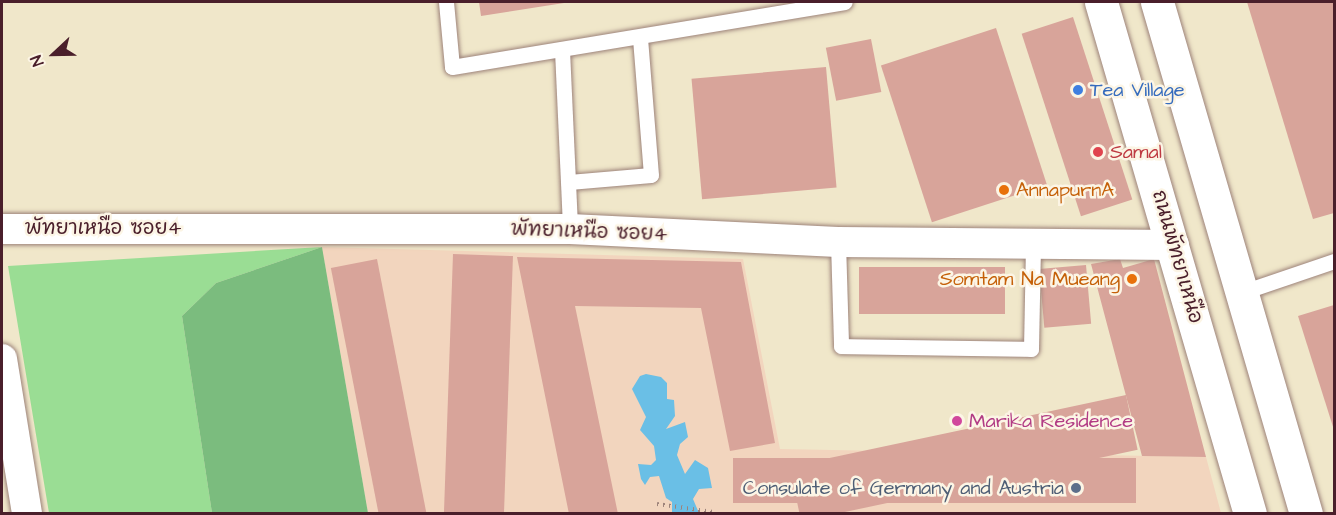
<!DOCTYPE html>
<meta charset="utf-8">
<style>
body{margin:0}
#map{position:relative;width:1336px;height:515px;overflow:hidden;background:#f0e7ca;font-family:"Architects Daughter","Playpen Sans Thai",sans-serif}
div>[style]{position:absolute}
.built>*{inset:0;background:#f2d5be}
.green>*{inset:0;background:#9add94}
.forest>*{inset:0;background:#7bbc7e}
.water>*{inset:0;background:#6abfe6}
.building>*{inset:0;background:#d8a49a;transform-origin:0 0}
.path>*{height:4px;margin-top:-2px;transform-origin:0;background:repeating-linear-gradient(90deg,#9d837a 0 1.5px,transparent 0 6px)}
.roads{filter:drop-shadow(0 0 2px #9d837a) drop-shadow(0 0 2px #9d837a)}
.service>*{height:15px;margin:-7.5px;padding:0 7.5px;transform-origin:7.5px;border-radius:7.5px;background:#fff}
.minor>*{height:30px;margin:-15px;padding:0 15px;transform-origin:15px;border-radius:15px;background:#fff}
.secondary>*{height:33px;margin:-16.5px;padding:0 16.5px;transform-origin:16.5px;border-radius:16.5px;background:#fff}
.dots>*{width:16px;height:16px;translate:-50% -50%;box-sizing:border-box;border:3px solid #fcf5e5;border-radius:50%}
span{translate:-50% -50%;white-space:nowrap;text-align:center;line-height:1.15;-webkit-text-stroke:5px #fcf5e5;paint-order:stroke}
.shop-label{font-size:20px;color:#366cbe}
.left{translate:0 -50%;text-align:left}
.health-label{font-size:20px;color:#be3a42}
.food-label{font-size:20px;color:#c56008}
.right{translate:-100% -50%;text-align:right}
.street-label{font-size:20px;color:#4a1f2b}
.hotel-label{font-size:20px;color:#b23c85}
.service-label{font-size:20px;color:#4e5e75}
.frame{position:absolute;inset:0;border:3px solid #4a1f2b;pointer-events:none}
.north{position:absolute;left:24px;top:24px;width:60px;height:60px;-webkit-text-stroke:4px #fcf5e5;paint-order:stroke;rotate:248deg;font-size:16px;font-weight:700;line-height:24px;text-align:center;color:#4a1f2b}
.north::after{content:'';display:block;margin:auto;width:21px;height:27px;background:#4a1f2b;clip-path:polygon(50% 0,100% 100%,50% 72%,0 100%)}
</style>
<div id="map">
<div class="built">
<div style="clip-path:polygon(322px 247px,743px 259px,780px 449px,1206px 457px,1221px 513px,368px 513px)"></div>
</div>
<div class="green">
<div style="clip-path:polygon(322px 247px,216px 283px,182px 316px,212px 513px,49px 513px,8px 266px)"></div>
</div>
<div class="forest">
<div style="clip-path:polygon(322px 247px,368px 513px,212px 513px,182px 316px,216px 283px)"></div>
</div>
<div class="water">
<div style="clip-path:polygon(646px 374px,661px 377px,667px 383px,667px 399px,674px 400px,675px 416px,666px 429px,685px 422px,688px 437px,680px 444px,677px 455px,685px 474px,695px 460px,708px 468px,712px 488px,699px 489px,693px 499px,699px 513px,672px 513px,672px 502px,666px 498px,659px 476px,650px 477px,645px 485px,641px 479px,638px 464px,651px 465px,656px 460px,654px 446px,640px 430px,646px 417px,632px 389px,640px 376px)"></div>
</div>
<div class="building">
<div style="clip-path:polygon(479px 2px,564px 2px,564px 3px,481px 16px)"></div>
<div style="clip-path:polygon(1247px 2px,1334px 2px,1334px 213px,1313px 219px)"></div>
<div style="left:1073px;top:17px;width:192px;height:54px;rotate:72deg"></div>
<div style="left:996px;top:28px;width:165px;height:121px;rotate:72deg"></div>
<div style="left:871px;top:39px;width:54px;height:46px;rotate:79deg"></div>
<div style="left:826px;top:67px;width:121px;height:135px;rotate:85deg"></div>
<div style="left:453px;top:254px;width:60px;height:265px;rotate:2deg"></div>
<div style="clip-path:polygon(517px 257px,741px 262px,775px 443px,730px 451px,701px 308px,575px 306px,618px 514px,569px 514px)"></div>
<div style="left:377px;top:259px;width:260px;height:47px;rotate:79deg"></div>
<div style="clip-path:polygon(1120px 259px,1123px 268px,1154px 259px,1206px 457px,1142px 456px,1091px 264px)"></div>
<div style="left:1086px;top:265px;width:59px;height:47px;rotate:85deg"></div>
<div style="left:859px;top:267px;width:146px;height:47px"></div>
<div style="clip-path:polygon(1334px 305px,1334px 430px,1298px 316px)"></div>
<div style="left:1126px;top:395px;width:56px;height:344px;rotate:78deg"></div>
<div style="left:733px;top:458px;width:403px;height:45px"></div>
</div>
<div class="path">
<div style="left:657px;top:504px;width:57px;rotate:8.1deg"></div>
</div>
<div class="roads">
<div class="service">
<div style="left:446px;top:2px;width:65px;rotate:84.7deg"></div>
<div style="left:452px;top:67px;width:398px;rotate:-9.4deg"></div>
<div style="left:562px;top:50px;width:179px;rotate:87.4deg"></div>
<div style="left:569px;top:182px;width:82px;rotate:-4.9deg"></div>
<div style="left:651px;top:175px;width:138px;rotate:-94.6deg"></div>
<div style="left:838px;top:242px;width:104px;rotate:88.3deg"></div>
<div style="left:841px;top:346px;width:190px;rotate:0.9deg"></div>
<div style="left:1031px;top:349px;width:107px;rotate:-88.9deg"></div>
<div style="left:1243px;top:292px;width:96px;rotate:-18.8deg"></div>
</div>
<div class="minor">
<div style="left:2px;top:229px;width:568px"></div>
<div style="left:570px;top:229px;width:268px;rotate:2.8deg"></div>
<div style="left:838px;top:242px;width:336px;rotate:0.5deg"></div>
<div style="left:2px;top:359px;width:157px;rotate:80.8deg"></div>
</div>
<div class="secondary">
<div style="left:1101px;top:2px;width:533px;rotate:73.77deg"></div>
<div style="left:1157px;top:2px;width:533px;rotate:73.77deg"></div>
</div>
</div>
<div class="dots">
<div style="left:1078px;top:90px;background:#3f7fe0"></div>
<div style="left:1098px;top:152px;background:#e0444e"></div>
<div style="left:1004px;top:190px;background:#e8710a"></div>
<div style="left:1132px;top:279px;background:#e8710a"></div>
<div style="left:957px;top:421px;background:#d1479c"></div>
<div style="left:1076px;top:488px;background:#5c6f8a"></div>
</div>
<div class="shop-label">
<span class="left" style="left:1090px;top:90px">Tea Village</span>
</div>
<div class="health-label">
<span class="left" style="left:1110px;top:152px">Samal</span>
</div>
<div class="food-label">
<span class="left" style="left:1016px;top:190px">AnnapurnA</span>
<span class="right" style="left:1120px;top:279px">Somtam Na Mueang</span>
</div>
<div class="street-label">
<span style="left:103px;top:228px">พัทยาเหนือ ซอย4</span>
<span style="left:589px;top:232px;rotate:2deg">พัทยาเหนือ ซอย4</span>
<span style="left:1177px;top:257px;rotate:74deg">ถนนพัทยาเหนือ</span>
</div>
<div class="hotel-label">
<span class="left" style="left:969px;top:421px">Marika Residence</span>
</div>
<div class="service-label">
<span class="right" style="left:1064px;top:488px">Consulate of Germany and Austria</span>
</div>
<div class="frame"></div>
<div class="north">N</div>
</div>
